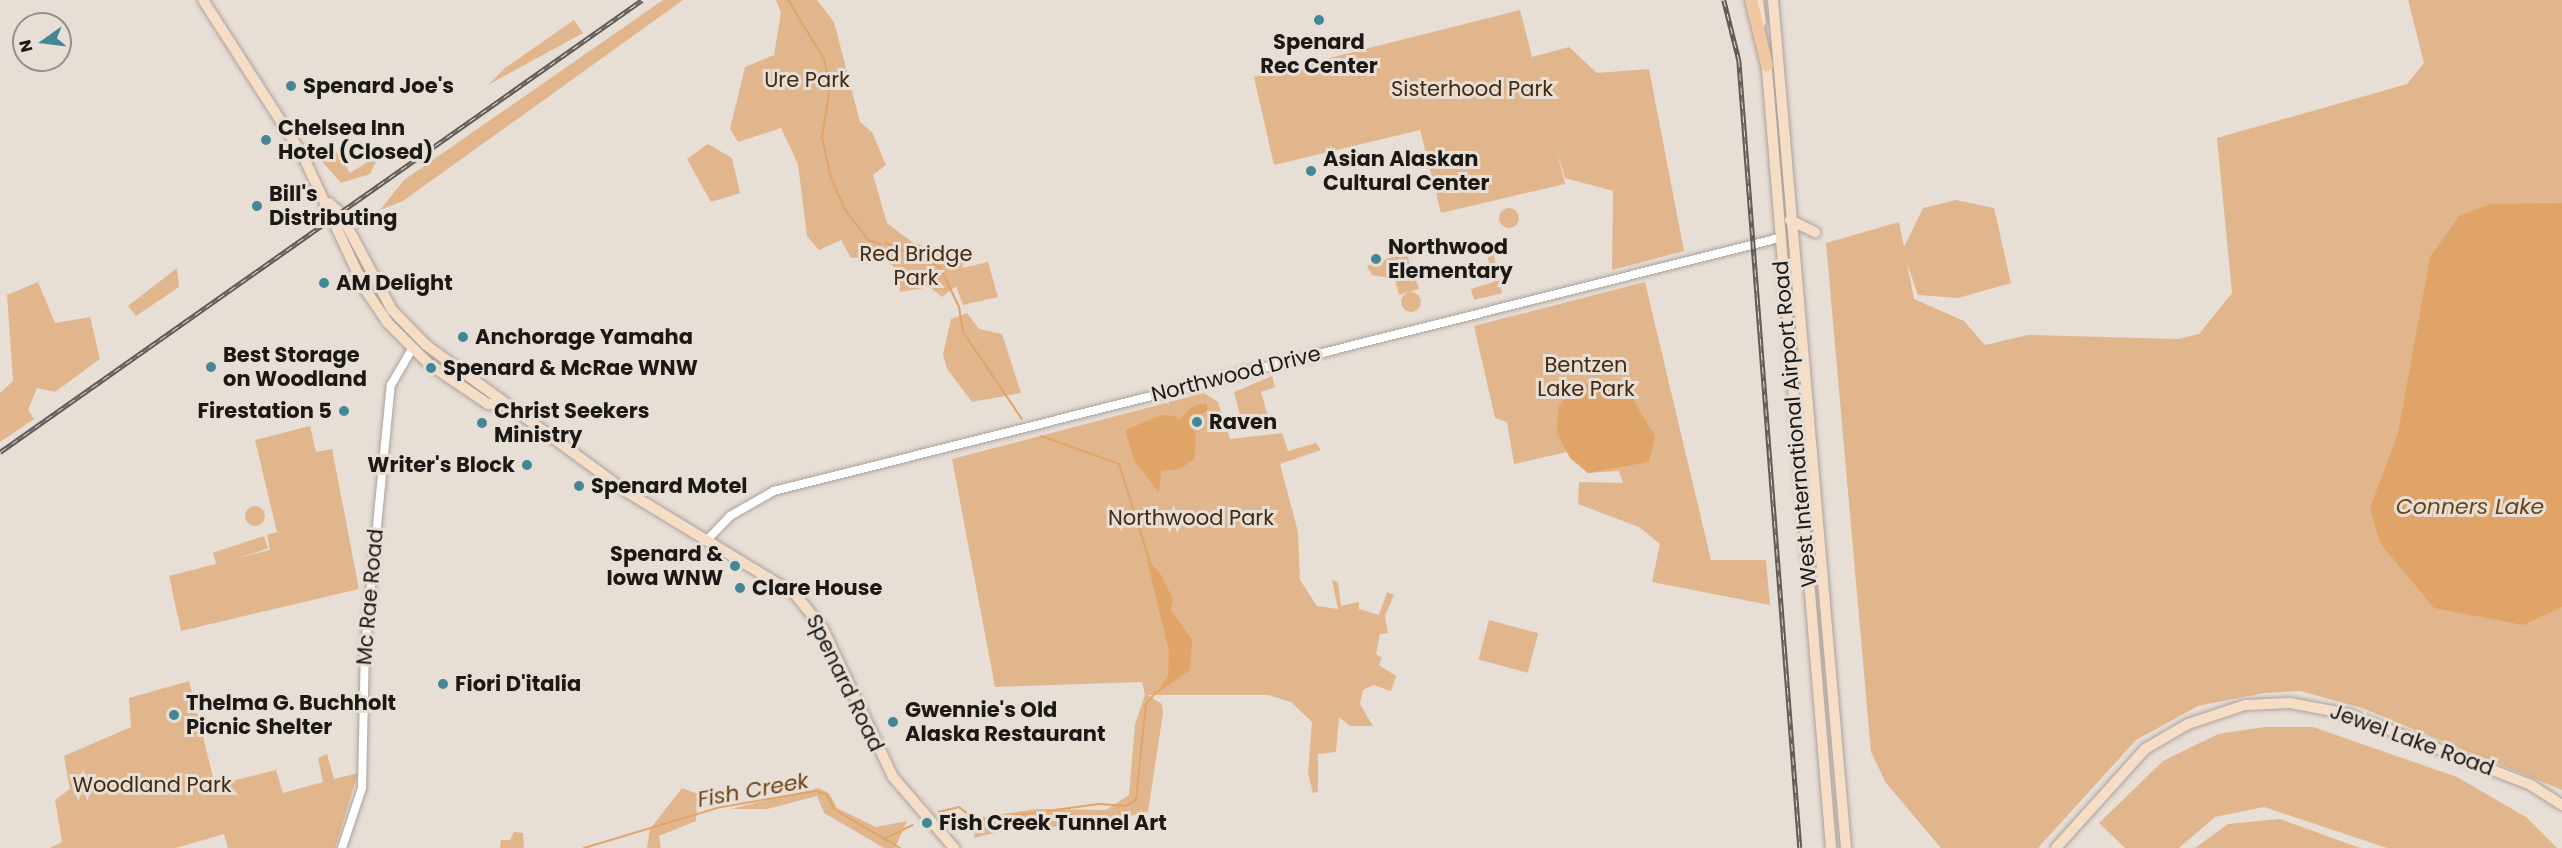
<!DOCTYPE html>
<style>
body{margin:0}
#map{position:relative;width:2562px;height:848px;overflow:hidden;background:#e7ded6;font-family:Poppins,sans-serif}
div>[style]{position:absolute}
.green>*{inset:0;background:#e2b68c;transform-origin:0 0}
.round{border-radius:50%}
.water>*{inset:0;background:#e1a468}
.stream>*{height:2px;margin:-1px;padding:0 1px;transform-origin:1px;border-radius:1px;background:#e1a468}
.roads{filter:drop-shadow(0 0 2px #aba29b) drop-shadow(0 0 2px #aba29b)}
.minor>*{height:8px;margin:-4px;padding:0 4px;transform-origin:4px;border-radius:4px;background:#fff}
.major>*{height:10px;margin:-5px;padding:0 5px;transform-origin:5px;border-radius:5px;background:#f6ddc6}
.highway>*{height:12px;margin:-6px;padding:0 6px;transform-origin:6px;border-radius:6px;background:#f0c7a0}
.rail>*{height:4.5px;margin-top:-2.25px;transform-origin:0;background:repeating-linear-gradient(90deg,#e7ded6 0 7px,#615c57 0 14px);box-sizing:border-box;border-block:2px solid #615c57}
.dots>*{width:16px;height:16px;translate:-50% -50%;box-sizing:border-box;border:3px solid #e7ded6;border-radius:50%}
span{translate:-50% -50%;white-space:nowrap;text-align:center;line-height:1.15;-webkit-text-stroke:6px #e7ded6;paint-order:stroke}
.poi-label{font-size:21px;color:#1b1815;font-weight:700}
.left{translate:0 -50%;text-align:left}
.right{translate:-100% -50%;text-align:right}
.park-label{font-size:21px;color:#442a10}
.street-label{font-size:21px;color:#1b1815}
.water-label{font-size:22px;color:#6b4214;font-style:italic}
.north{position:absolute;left:12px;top:12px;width:60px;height:60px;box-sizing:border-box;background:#e7ded6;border:2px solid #958f89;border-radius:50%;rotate:256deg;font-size:16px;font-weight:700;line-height:24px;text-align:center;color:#1b1815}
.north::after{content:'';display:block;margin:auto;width:21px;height:27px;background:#438696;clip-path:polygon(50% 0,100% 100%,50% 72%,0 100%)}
</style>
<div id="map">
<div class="green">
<div style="clip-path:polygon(663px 0,683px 0,403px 201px,380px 210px,404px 180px)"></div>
<div style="clip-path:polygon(776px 0,817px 0,834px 22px,860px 122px,872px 132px,886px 165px,873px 175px,887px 223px,912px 242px,964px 261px,962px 268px,988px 262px,998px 297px,963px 305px,956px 286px,942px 297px,930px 287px,900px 292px,893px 266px,877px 256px,851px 258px,841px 240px,819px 250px,807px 236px,798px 164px,781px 128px,738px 142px,730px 129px,745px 67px,774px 55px,781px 13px)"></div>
<div style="clip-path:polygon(2408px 0,2562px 0,2562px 790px,2362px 708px,2300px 691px,2264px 693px,2198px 706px,2136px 740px,2038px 848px,1941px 848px,1886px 783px,1871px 752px,1826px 243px,1899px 222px,1904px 247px,1923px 208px,1956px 200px,1994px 208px,2011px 283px,1958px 298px,1918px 295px,1907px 263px,1914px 299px,1964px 321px,1985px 345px,2028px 335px,2178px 339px,2199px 334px,2232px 293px,2217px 138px,2407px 84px,2424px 63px)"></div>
<div style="clip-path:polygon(1520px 10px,1532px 57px,1569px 47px,1597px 73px,1649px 69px,1684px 251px,1612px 270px,1613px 191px,1565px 178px,1557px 152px,1565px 184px,1441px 213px,1420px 130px,1274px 165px,1254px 77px)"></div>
<div style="clip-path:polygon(574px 20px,583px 33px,488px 85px,505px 68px)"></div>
<div style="clip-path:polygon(708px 144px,732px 158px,740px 193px,711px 202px,687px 159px)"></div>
<div style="clip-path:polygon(333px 147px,350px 173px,379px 155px,370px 174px,341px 183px,319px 158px)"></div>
<div class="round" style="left:1499px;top:208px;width:20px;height:20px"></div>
<div style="clip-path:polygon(1492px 247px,1502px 293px,1474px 300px,1471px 289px,1494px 282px,1485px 248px)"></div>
<div style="clip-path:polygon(1406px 252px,1419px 289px,1399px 295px,1395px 279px,1372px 275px,1367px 266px)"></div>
<div style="clip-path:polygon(177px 268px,179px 287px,136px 316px,128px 306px)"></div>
<div style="clip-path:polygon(38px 282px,55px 323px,90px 317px,100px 359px,55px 392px,37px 388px,28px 410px,34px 419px,0 442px,0 393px,13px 381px,7px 295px)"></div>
<div style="clip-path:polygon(1645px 282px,1711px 560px,1766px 560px,1770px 605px,1652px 582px,1660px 544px,1639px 527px,1578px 504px,1579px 482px,1623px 483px,1619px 471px,1588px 473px,1567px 452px,1514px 464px,1507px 422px,1495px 418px,1474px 326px)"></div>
<div class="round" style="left:1401px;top:292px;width:20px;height:20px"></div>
<div style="clip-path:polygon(967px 313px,979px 329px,1002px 334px,1021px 393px,972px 402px,947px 369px,943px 354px,951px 319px)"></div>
<div style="clip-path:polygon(1272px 376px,1275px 387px,1261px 392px,1269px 419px,1242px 423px,1234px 392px)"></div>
<div style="clip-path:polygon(1204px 393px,1218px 402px,1230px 439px,1282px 433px,1288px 451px,1316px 443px,1321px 450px,1280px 464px,1298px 532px,1300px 580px,1317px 606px,1338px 609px,1332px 580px,1338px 582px,1341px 606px,1359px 602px,1359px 609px,1379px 615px,1387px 592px,1394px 595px,1385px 616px,1388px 633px,1380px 634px,1376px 654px,1382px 658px,1379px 665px,1396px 676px,1391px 691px,1373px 685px,1363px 690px,1360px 704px,1373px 726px,1350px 726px,1339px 717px,1336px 752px,1318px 754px,1318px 792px,1313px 793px,1308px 773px,1312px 722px,1291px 702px,1268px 695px,1147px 695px,1162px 704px,1163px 713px,1148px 812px,1110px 820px,1103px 830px,1027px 825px,974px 838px,976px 821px,990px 816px,1036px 809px,1106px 810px,1129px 795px,1135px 724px,1145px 695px,1142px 682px,995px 687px,952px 459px)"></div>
<div style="clip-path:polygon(310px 426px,316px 452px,332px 449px,359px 589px,181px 631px,169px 576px,270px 550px,267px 535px,277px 532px,255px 440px)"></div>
<div class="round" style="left:245px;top:506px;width:20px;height:20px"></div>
<div style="left:264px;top:536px;width:13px;height:54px;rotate:72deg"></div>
<div style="left:1489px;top:620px;width:51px;height:41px;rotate:15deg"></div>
<div style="clip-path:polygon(189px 681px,215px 785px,276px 770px,283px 793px,323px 782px,318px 758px,327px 754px,334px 779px,358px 773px,335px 848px,228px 848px,224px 834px,176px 848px,50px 848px,62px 842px,55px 800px,70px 789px,64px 756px,131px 727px,129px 698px)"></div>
<div style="clip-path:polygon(2264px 727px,2313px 727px,2457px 777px,2526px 817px,2557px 848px,2387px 848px,2264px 807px,2215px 817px,2179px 848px,2125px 848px,2099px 823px,2163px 761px,2218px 734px)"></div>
<div style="clip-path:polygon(682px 788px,698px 794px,696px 821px,659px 836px,661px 848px,647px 848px,650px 829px)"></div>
<div style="clip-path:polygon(818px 788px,829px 793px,837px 808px,876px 827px,907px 821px,895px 848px,884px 848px,824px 813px,817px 796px,767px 809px,730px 809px)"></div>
<div style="clip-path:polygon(2280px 819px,2360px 848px,2195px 848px,2228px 824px)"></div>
<div style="clip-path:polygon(514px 832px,523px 833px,524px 848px,500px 848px,501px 840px,510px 840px)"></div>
</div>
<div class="water">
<div style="clip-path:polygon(2562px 203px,2562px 607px,2523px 625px,2434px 608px,2380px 543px,2370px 508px,2398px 433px,2430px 257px,2459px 216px,2490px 204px)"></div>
<div style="clip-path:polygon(1587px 384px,1631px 396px,1655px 436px,1649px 462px,1588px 473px,1570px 458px,1557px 433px,1558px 408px,1569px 392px)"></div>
<div style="clip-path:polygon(1206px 403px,1208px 410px,1196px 417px,1195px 458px,1180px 469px,1161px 471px,1159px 493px,1134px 460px,1125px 430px,1162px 415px,1176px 416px,1178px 421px,1191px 407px)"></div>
<div style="clip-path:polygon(1146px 557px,1160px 573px,1173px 599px,1171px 610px,1192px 640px,1190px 670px,1157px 693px,1168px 675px,1169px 651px)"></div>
</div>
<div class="stream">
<div style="left:788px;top:0;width:69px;rotate:58.6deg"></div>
<div style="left:824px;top:59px;width:30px;rotate:78deg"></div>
<div style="left:830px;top:88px;width:50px;rotate:99.3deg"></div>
<div style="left:822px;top:137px;width:39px;rotate:78deg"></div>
<div style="left:830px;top:175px;width:36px;rotate:67deg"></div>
<div style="left:844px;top:208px;width:40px;rotate:53deg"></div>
<div style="left:868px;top:240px;width:13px;rotate:18deg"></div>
<div style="left:886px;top:243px;width:59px;rotate:24deg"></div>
<div style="left:940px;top:267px;width:44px;rotate:64.6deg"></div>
<div style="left:959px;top:307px;width:25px;rotate:81deg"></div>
<div style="left:963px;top:332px;width:105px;rotate:55.9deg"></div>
<div style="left:1041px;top:436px;width:83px;rotate:19.7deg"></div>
<div style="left:1119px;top:464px;width:100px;rotate:72.5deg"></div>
<div style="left:938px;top:812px;width:22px;rotate:-13deg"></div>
<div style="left:959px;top:807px;width:16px;rotate:38deg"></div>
<div style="left:972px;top:817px;width:16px;rotate:7deg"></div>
<div style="left:988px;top:819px;width:112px;rotate:-7.7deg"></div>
<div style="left:1099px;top:804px;width:27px;rotate:4deg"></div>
<div style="left:1126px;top:806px;width:12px;rotate:-31deg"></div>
<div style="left:1136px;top:800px;width:97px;rotate:-84.1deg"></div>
<div style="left:1146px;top:704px;width:16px;rotate:-50deg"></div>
<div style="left:884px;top:839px;width:32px;rotate:-26deg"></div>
<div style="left:584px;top:848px;width:143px;rotate:-16.7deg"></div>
<div style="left:721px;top:807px;width:96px;rotate:-9.6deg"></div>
<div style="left:816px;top:791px;width:10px;rotate:17deg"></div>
<div style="left:826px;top:794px;width:18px;rotate:61deg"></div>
<div style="left:835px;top:810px;width:75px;rotate:30.3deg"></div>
</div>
<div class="roads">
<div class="minor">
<div style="left:708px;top:539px;width:32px;rotate:-46deg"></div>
<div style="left:730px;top:516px;width:51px;rotate:-29.6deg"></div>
<div style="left:774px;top:491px;width:1036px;rotate:-14.13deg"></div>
<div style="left:342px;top:848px;width:63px;rotate:-71.6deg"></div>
<div style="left:362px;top:788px;width:140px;rotate:-88.8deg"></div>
<div style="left:365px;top:648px;width:264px;rotate:-84.4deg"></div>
<div style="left:391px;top:385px;width:42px;rotate:-59.7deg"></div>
</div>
<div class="major">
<div style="left:203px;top:0;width:185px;rotate:57.3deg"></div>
<div style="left:303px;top:156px;width:147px;rotate:65deg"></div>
<div style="left:365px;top:289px;width:40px;rotate:56deg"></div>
<div style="left:387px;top:322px;width:59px;rotate:45deg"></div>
<div style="left:429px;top:364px;width:71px;rotate:34.1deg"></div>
<div style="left:488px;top:404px;width:15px;rotate:4deg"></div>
<div style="left:1758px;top:0;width:23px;rotate:83deg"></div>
<div style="left:1773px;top:0;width:851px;rotate:85.08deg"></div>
<div style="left:1766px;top:57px;width:794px;rotate:85.3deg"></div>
<div style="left:329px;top:203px;width:15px;rotate:42deg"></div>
<div style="left:340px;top:213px;width:110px;rotate:61.8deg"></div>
<div style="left:392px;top:310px;width:49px;rotate:45.8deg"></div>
<div style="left:426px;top:345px;width:249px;rotate:36.2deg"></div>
<div style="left:627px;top:492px;width:197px;rotate:31.3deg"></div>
<div style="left:795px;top:594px;width:45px;rotate:51.3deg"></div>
<div style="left:823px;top:629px;width:164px;rotate:64.7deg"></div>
<div style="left:893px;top:777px;width:94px;rotate:49.3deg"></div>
<div style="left:1790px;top:220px;width:28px;rotate:26deg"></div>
<div style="left:2056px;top:848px;width:133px;rotate:-48deg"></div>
<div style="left:2145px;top:749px;width:50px;rotate:-30.2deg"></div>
<div style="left:2188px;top:724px;width:60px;rotate:-18.4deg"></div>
<div style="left:2245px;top:705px;width:45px;rotate:-2.5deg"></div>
<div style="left:2290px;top:703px;width:59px;rotate:10.7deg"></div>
<div style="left:2348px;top:714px;width:196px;rotate:21.2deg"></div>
<div style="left:2531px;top:785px;width:37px;rotate:33deg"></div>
</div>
<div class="highway">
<div style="left:1751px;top:0;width:67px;rotate:76.2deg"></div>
</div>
</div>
<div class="rail">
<div style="left:1724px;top:0;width:62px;rotate:76deg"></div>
<div style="left:1739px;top:60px;width:790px;rotate:85.57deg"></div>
<div style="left:0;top:452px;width:785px;rotate:-35.15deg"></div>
</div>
<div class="dots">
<div style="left:1319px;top:20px;background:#438696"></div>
<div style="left:291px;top:86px;background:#438696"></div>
<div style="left:266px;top:140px;background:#438696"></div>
<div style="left:1311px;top:171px;background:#438696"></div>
<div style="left:257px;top:206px;background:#438696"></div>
<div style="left:1376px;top:259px;background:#438696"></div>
<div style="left:324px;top:283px;background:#438696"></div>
<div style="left:463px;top:337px;background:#438696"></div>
<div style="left:211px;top:367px;background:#438696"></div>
<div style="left:431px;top:368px;background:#438696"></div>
<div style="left:344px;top:411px;background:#438696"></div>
<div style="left:1197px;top:422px;background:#438696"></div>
<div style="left:482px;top:423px;background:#438696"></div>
<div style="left:527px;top:465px;background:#438696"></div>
<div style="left:579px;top:486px;background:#438696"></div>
<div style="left:735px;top:566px;background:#438696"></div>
<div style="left:740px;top:588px;background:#438696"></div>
<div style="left:443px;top:684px;background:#438696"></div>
<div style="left:174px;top:715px;background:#438696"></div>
<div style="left:893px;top:722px;background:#438696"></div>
<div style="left:927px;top:823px;background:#438696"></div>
</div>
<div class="poi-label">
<span style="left:1319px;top:54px">Spenard<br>Rec Center</span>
<span class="left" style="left:303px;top:86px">Spenard Joe's</span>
<span class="left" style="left:278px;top:140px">Chelsea Inn<br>Hotel (Closed)</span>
<span class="left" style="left:1323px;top:171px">Asian Alaskan<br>Cultural Center</span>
<span class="left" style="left:269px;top:206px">Bill's<br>Distributing</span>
<span class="left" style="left:1388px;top:259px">Northwood<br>Elementary</span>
<span class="left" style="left:336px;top:283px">AM Delight</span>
<span class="left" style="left:475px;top:337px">Anchorage Yamaha</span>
<span class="left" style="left:223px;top:367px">Best Storage<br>on Woodland</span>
<span class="left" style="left:443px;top:368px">Spenard &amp; McRae WNW</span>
<span class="right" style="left:332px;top:411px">Firestation 5</span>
<span class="left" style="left:494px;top:423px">Christ Seekers<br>Ministry</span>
<span class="left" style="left:1209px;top:422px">Raven</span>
<span class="right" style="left:515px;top:465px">Writer's Block</span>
<span class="left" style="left:591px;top:486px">Spenard Motel</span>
<span class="right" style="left:723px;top:566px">Spenard &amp;<br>Iowa WNW</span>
<span class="left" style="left:752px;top:588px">Clare House</span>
<span class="left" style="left:455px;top:684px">Fiori D'italia</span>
<span class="left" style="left:186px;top:715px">Thelma G. Buchholt<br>Picnic Shelter</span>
<span class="left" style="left:905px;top:722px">Gwennie's Old<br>Alaska Restaurant</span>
<span class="left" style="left:939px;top:823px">Fish Creek Tunnel Art</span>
</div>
<div class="park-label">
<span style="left:807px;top:80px">Ure Park</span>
<span style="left:1472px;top:89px">Sisterhood Park</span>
<span style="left:916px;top:266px">Red Bridge<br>Park</span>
<span style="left:1586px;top:377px">Bentzen<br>Lake Park</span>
<span style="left:1191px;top:518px">Northwood Park</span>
<span style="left:152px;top:785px">Woodland Park</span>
</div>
<div class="street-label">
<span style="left:1236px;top:374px;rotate:-14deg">Northwood Drive</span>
<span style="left:1795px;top:424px;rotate:-95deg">West International Airport Road</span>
<span style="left:370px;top:597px;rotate:-85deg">Mc Rae Road</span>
<span style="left:845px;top:683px;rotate:64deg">Spenard Road</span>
<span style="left:2412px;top:740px;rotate:20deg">Jewel Lake Road</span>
</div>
<div class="water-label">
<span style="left:2470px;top:507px">Conners Lake</span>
<span style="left:753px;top:790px;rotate:-10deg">Fish Creek</span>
</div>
<div class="north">N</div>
</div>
